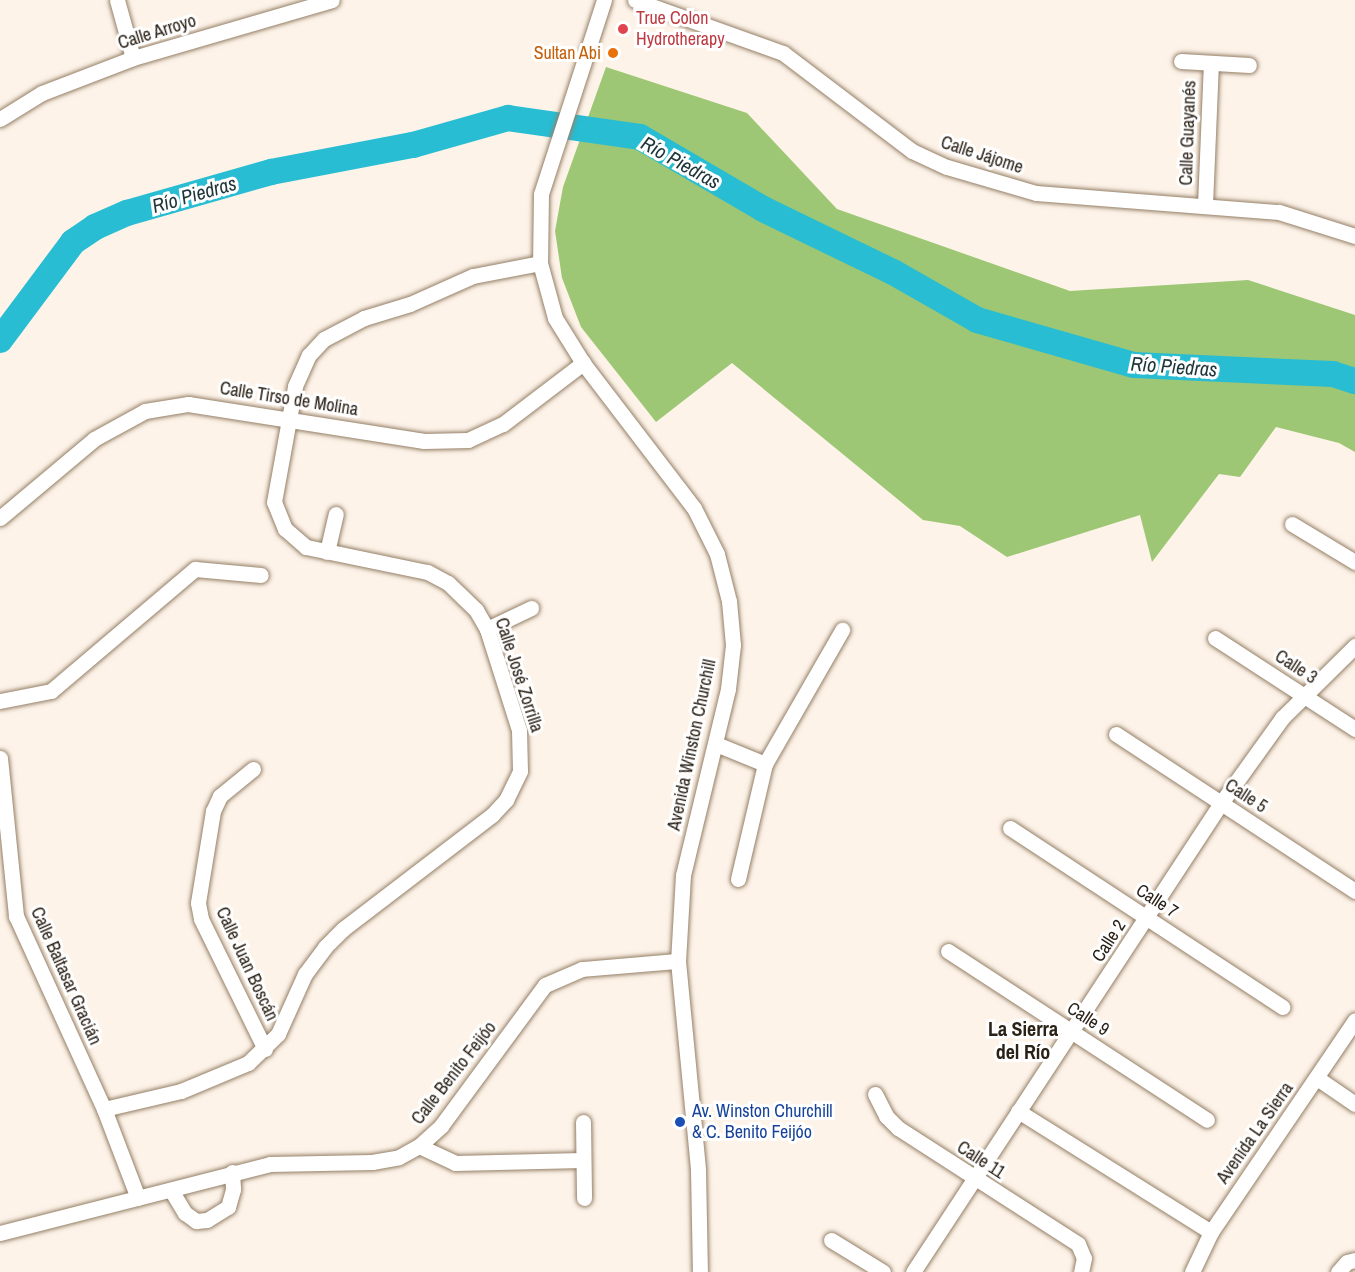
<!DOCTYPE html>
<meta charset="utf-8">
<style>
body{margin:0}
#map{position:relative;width:1355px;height:1272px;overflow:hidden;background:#fdf3e8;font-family:"Archivo Narrow",sans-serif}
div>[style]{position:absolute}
.forest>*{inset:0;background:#9dc774}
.river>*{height:26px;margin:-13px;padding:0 13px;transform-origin:13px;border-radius:13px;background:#28bdd3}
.roads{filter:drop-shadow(0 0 2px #947f66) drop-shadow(0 0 2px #947f66)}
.street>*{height:15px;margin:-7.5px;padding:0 7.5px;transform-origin:7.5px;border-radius:7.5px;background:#fff}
.dots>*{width:16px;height:16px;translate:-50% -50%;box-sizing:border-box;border:3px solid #fff;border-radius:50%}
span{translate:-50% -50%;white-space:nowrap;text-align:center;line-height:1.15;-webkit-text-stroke:6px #fff;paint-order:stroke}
.health-label{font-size:18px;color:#be3a42}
.left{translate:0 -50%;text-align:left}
.street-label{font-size:18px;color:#2a2117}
.food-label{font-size:18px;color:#c56008}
.right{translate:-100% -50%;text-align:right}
.transit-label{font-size:18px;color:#164399}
.water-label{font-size:20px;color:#1d3438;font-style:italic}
.neighbourhood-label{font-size:20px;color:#2a2117;font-weight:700}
</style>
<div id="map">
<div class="forest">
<div style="clip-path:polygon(606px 67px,747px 113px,837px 209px,1070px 291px,1248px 280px,1355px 315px,1355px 452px,1339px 443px,1276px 427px,1240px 477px,1219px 474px,1152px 562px,1140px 515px,1007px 557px,960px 526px,923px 520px,732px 363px,656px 422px,581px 327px,562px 278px,555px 231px,563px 187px)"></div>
</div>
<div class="river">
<div style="left:0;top:340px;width:122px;rotate:-53.3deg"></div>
<div style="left:73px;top:242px;width:27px;rotate:-34deg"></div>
<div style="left:95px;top:227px;width:35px;rotate:-24deg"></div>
<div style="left:127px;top:213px;width:150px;rotate:-15.9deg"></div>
<div style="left:271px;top:172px;width:145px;rotate:-10.8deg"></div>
<div style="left:413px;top:145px;width:99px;rotate:-15.9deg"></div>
<div style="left:508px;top:118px;width:133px;rotate:8.2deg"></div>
<div style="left:640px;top:137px;width:143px;rotate:30.3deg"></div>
<div style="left:763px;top:209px;width:144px;rotate:25.9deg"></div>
<div style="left:893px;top:272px;width:97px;rotate:29.7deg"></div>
<div style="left:977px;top:320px;width:163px;rotate:16deg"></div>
<div style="left:1134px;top:365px;width:199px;rotate:2.6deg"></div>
<div style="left:1333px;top:374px;width:23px;rotate:18deg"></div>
</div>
<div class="roads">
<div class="street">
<div style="left:117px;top:0;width:60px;rotate:74.6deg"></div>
<div style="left:604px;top:0;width:204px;rotate:108deg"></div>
<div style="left:541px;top:194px;width:69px;rotate:90.8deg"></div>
<div style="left:540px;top:263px;width:57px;rotate:74.7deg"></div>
<div style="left:555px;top:318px;width:53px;rotate:58.1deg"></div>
<div style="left:583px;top:363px;width:183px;rotate:52.6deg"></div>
<div style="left:694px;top:508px;width:51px;rotate:63.4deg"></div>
<div style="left:717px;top:554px;width:49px;rotate:75.7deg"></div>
<div style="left:729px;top:601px;width:44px;rotate:84.8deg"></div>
<div style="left:733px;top:645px;width:44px;rotate:96.5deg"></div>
<div style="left:728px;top:689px;width:191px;rotate:103.6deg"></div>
<div style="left:683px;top:875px;width:86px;rotate:93.3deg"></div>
<div style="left:678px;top:961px;width:210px;rotate:84.5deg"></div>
<div style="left:698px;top:1170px;width:102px;rotate:88.9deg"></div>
<div style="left:635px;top:0;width:157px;rotate:19.7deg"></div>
<div style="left:783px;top:53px;width:162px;rotate:37.2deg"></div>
<div style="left:912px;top:151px;width:38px;rotate:25deg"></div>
<div style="left:947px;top:167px;width:93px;rotate:16.3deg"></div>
<div style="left:1036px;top:193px;width:244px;rotate:4.5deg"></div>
<div style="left:1279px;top:212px;width:80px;rotate:17.5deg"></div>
<div style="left:1181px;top:61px;width:68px;rotate:3.4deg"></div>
<div style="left:0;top:119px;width:49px;rotate:-31.8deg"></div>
<div style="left:42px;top:93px;width:97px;rotate:-21deg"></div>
<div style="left:133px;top:58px;width:207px;rotate:-16.2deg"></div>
<div style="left:1205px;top:205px;width:142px;rotate:-87.6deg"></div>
<div style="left:0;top:518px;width:123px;rotate:-40deg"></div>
<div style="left:94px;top:439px;width:58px;rotate:-28.8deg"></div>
<div style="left:145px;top:411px;width:44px;rotate:-9.2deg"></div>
<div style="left:188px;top:404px;width:239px;rotate:8.9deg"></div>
<div style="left:424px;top:441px;width:44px;rotate:-1.3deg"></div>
<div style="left:468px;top:440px;width:38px;rotate:-25deg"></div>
<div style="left:503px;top:424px;width:101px;rotate:-37.3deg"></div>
<div style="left:1292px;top:524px;width:74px;rotate:31.1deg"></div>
<div style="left:327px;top:552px;width:39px;rotate:-77deg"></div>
<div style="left:487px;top:629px;width:49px;rotate:-25.5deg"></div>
<div style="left:1215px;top:638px;width:167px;rotate:33deg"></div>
<div style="left:0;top:701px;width:52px;rotate:-11.1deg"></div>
<div style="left:51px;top:691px;width:189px;rotate:-40.3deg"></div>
<div style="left:195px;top:569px;width:66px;rotate:5.2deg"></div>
<div style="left:1116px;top:734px;width:286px;rotate:33.3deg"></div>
<div style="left:716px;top:744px;width:53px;rotate:22.2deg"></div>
<div style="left:0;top:758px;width:159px;rotate:84.2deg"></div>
<div style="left:16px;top:916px;width:212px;rotate:65.5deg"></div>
<div style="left:104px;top:1109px;width:95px;rotate:69.1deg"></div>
<div style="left:253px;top:769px;width:43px;rotate:140.7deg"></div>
<div style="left:220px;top:796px;width:17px;rotate:115deg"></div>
<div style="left:213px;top:811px;width:93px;rotate:99.3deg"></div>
<div style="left:198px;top:903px;width:16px;rotate:79deg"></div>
<div style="left:201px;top:919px;width:145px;rotate:63.8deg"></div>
<div style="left:1010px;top:828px;width:326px;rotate:33.3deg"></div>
<div style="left:738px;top:879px;width:118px;rotate:-76.8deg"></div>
<div style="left:765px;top:764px;width:155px;rotate:-60.1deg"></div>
<div style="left:948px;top:951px;width:309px;rotate:33.1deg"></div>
<div style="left:1317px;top:1078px;width:46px;rotate:34.4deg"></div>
<div style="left:875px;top:1094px;width:25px;rotate:63deg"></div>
<div style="left:886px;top:1116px;width:17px;rotate:45deg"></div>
<div style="left:898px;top:1128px;width:214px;rotate:32.8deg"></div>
<div style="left:1078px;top:1244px;width:15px;rotate:67deg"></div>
<div style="left:1084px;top:1258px;width:14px;rotate:102deg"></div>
<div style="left:104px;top:1109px;width:79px;rotate:-13.2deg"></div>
<div style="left:181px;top:1091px;width:73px;rotate:-22.7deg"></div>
<div style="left:248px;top:1063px;width:42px;rotate:-44deg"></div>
<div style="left:278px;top:1034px;width:66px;rotate:-65.8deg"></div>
<div style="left:305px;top:974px;width:34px;rotate:-53deg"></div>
<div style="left:325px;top:947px;width:25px;rotate:-45deg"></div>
<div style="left:343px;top:929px;width:188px;rotate:-37.4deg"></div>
<div style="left:492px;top:815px;width:21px;rotate:-47deg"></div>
<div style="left:506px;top:800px;width:32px;rotate:-64deg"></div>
<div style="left:520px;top:771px;width:41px;rotate:-91.4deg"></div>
<div style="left:519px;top:730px;width:106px;rotate:-107.6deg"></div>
<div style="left:487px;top:629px;width:22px;rotate:-120deg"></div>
<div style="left:476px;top:610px;width:39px;rotate:-136deg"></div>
<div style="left:448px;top:583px;width:24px;rotate:-152deg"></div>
<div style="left:427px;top:572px;width:124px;rotate:-168.3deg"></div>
<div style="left:306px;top:547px;width:28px;rotate:-139deg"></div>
<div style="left:285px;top:529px;width:29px;rotate:-112deg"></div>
<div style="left:274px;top:502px;width:118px;rotate:-79.7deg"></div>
<div style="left:295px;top:386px;width:34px;rotate:-66deg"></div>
<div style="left:309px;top:355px;width:22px;rotate:-47deg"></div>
<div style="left:324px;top:339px;width:45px;rotate:-27.7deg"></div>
<div style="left:364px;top:318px;width:48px;rotate:-16.9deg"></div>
<div style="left:410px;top:304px;width:69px;rotate:-24deg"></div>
<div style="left:473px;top:276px;width:68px;rotate:-11deg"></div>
<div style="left:1018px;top:1111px;width:228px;rotate:32.1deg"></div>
<div style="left:583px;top:1122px;width:76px;rotate:89.2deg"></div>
<div style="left:419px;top:1146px;width:40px;rotate:25deg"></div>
<div style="left:455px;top:1163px;width:127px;rotate:-1.4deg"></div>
<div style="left:171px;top:1190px;width:27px;rotate:59deg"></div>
<div style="left:185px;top:1213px;width:14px;rotate:36deg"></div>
<div style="left:196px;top:1221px;width:11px;rotate:-5deg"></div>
<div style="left:207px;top:1220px;width:25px;rotate:-32deg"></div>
<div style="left:228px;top:1207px;width:19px;rotate:-74deg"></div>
<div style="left:233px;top:1189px;width:17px;rotate:-93deg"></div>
<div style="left:0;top:1233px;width:279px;rotate:-14.3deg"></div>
<div style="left:270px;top:1164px;width:102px;rotate:-1.1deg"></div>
<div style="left:372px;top:1162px;width:27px;rotate:-10deg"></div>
<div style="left:399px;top:1157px;width:23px;rotate:-29deg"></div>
<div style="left:419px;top:1146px;width:30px;rotate:-42deg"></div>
<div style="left:441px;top:1126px;width:175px;rotate:-53.6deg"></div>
<div style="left:545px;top:985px;width:40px;rotate:-23.4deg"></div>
<div style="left:582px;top:969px;width:96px;rotate:-4.8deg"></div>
<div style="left:831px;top:1240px;width:61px;rotate:31.6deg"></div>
<div style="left:913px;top:1272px;width:561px;rotate:-56.71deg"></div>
<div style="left:1221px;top:803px;width:105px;rotate:-54.3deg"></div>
<div style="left:1282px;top:718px;width:103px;rotate:-44.6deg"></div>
<div style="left:1192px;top:1272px;width:44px;rotate:-64.6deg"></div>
<div style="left:1211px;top:1232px;width:256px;rotate:-55.8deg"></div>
<div style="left:1338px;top:1272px;width:13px;rotate:-48deg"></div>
<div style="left:1347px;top:1262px;width:8px;rotate:-14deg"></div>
</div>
</div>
<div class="dots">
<div style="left:623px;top:29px;background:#e0444e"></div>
<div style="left:613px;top:53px;background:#e8710a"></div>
<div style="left:680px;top:1122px;background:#1a4fb4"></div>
</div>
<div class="health-label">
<span class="left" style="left:636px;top:29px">True Colon<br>Hydrotherapy</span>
</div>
<div class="street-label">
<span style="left:157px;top:32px;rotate:-17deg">Calle Arroyo</span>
<span style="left:1188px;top:133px;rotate:-88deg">Calle Guayanés</span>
<span style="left:982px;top:155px;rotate:18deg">Calle Jájome</span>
<span style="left:289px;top:399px;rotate:9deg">Calle Tirso de Molina</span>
<span style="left:1296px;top:667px;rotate:33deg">Calle 3</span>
<span style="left:519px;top:675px;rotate:72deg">Calle José Zorrilla</span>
<span style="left:692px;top:745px;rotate:-78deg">Avenida Winston Churchill</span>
<span style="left:1246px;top:796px;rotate:33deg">Calle 5</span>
<span style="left:1157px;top:901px;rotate:33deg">Calle 7</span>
<span style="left:1109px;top:941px;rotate:-57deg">Calle 2</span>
<span style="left:247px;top:964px;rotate:65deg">Calle Juan Boscán</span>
<span style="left:66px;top:976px;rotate:66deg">Calle Baltasar Gracián</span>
<span style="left:1088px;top:1019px;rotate:33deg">Calle 9</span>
<span style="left:454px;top:1073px;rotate:-52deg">Calle Benito Feijóo</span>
<span style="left:1255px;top:1133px;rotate:-55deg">Avenida La Sierra</span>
<span style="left:981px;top:1160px;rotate:33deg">Calle 11</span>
</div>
<div class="food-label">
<span class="right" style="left:601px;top:53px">Sultan Abi</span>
</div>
<div class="transit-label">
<span class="left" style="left:692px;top:1122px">Av. Winston Churchill<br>&amp; C. Benito Feijóo</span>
</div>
<div class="water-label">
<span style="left:681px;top:162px;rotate:29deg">Río Piedras</span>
<span style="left:194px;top:194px;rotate:-16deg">Río Piedras</span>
<span style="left:1174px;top:366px;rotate:4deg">Río Piedras</span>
</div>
<div class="neighbourhood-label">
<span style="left:1023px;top:1040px">La Sierra<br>del Río</span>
</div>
</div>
